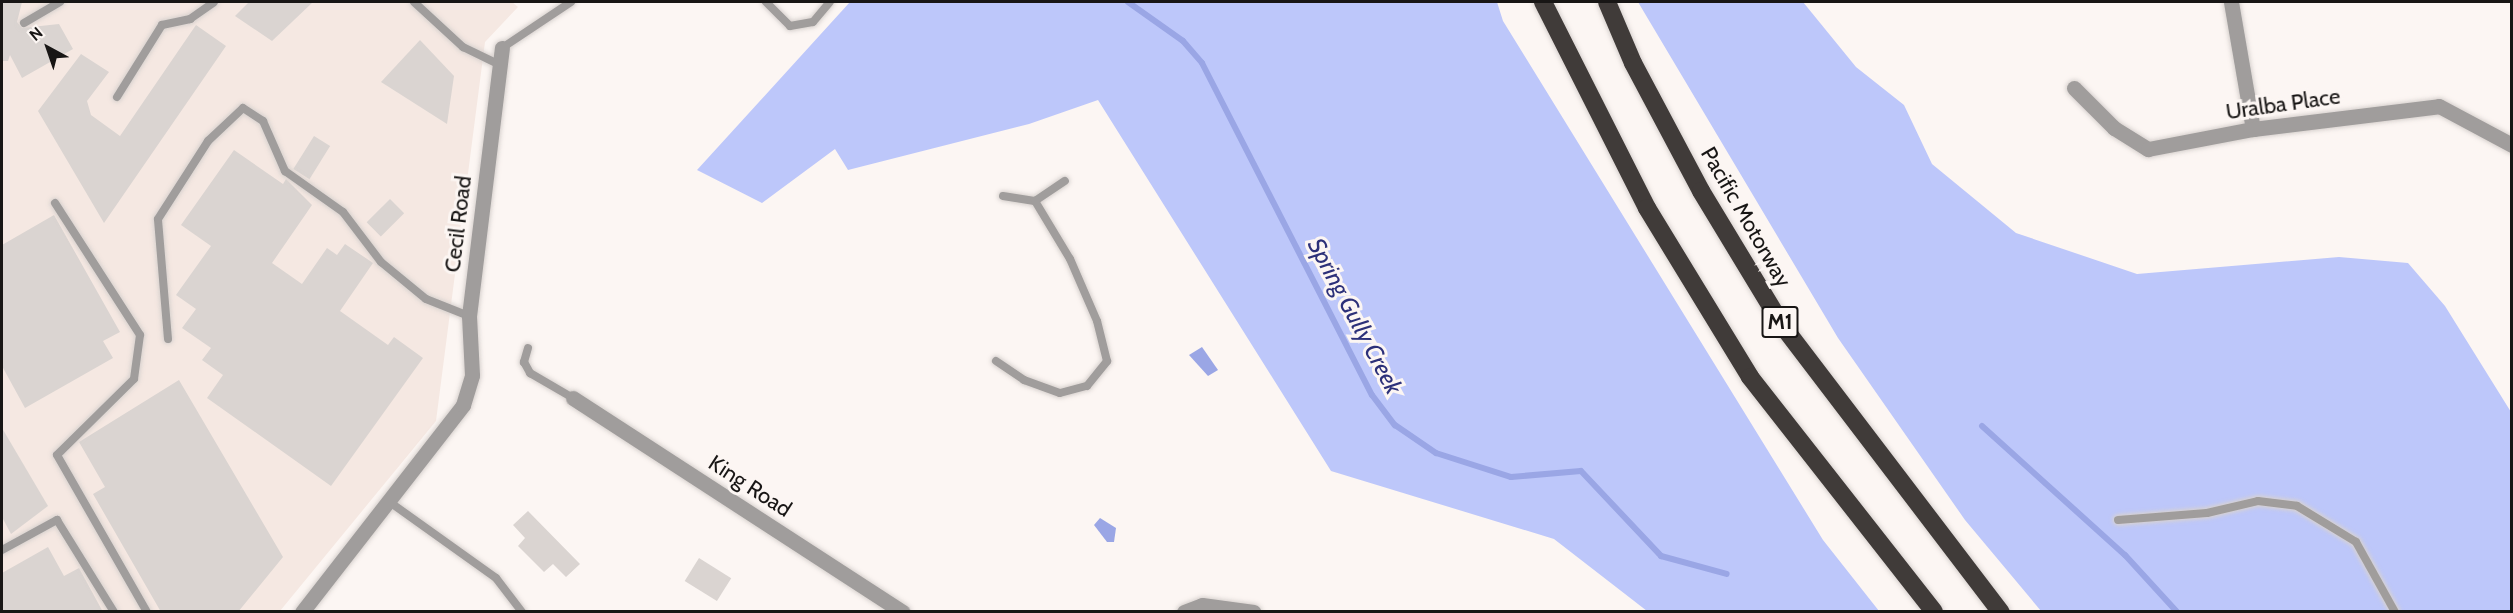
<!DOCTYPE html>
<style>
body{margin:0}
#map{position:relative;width:2513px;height:613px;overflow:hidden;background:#fcf6f3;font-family:Cabin,sans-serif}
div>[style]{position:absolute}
.built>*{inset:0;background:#f5e8e2}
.green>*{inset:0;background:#bdc7fa}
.water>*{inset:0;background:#9aa6e5}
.stream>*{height:6px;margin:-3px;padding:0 3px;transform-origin:3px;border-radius:3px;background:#9aa6e5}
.building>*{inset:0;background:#dad4d1;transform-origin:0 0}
.roads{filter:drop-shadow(0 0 2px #d8d2cf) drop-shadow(0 0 2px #d8d2cf)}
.lane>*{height:8px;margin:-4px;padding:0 4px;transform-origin:4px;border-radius:4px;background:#a09d9c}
.street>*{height:15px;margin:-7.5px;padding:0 7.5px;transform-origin:7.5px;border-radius:7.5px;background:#a09d9c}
.highway>*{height:18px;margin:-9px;padding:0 9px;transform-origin:9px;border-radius:9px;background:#403b39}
span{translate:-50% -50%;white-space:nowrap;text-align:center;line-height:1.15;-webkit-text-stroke:6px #fcf6f3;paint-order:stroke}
.shield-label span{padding:2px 4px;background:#fcf6f3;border:2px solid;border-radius:4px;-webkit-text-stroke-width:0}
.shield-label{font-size:21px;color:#181615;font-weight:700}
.street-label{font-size:22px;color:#181615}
.water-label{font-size:24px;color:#2c3079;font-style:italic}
.frame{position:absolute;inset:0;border:3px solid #181615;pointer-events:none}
.north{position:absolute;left:18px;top:18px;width:60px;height:60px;-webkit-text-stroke:4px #fcf6f3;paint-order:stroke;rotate:320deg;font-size:16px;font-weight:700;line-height:24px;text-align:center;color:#181615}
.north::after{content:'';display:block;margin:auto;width:21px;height:27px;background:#181615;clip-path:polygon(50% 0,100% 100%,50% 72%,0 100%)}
</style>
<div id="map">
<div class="built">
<div style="clip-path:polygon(2px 2px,512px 2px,518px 7px,485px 42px,436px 421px,280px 611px,2px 611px)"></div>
</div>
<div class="green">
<div style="clip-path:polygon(850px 2px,1497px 2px,1503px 21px,1823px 540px,1879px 611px,1647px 611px,1554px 539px,1331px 471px,1098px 100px,1029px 124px,848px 170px,835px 149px,762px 203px,697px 170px)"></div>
<div style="clip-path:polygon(1638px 2px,1803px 2px,1856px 67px,1904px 105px,1932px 164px,2016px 233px,2137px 274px,2339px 257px,2408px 263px,2445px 306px,2511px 412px,2511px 611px,2041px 611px,1965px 520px,1838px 338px)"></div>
</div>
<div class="water">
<div style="clip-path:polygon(1202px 347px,1218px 370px,1208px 376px,1189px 355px)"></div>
<div style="clip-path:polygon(1100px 518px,1116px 528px,1114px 542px,1107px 542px,1094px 525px)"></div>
</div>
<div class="stream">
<div style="left:1128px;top:2px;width:67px;rotate:35.3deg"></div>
<div style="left:1183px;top:41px;width:29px;rotate:49deg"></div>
<div style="left:1202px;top:63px;width:373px;rotate:62.9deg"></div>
<div style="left:1372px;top:395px;width:38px;rotate:53deg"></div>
<div style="left:1395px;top:425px;width:50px;rotate:34.3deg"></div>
<div style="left:1436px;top:453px;width:79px;rotate:17.7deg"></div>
<div style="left:1511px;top:477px;width:70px;rotate:-4.9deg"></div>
<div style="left:1581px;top:471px;width:117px;rotate:46.7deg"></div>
<div style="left:1661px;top:556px;width:68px;rotate:15.3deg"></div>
<div style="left:1982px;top:426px;width:193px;rotate:42.1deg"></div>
<div style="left:2125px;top:555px;width:77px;rotate:47.6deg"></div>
</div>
<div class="building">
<div style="clip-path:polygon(2px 2px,22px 2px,17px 22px,22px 28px,59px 24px,73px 49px,22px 78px,10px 55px,8px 61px,2px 61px)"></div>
<div style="clip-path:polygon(249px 2px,313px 2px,272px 41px,235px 16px)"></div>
<div style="clip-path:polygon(196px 25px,226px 46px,104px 223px,38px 111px,81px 54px,109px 72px,87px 101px,91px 115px,120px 136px)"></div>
<div style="clip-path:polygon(420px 40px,454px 76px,447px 124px,381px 82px)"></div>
<div style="left:314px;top:136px;width:19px;height:39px;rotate:32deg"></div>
<div style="clip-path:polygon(234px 150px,283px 184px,286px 179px,312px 205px,272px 263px,302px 284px,327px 248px,337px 255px,345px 244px,373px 263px,340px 311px,388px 345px,394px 337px,423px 358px,331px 486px,207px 398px,223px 375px,202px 360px,211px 348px,182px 328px,196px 309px,176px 295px,211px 246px,181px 225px)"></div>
<div style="left:390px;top:199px;width:20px;height:33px;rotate:45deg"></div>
<div style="clip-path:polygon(54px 215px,120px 332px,103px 341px,113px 358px,25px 408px,2px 366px,2px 245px)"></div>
<div style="clip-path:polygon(179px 380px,283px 557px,238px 612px,161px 612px,93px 494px,105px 487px,79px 442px)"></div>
<div style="clip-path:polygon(2px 428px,48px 506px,11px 534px,2px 517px)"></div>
<div style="clip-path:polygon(528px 511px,580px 564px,566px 577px,553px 564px,544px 572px,518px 546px,525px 538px,513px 525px)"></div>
<div style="clip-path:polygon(48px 547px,64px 576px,79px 568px,103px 612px,2px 612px,2px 573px)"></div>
<div style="left:699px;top:558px;width:38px;height:27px;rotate:32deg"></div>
</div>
<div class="roads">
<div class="lane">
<div style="left:414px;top:2px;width:67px;rotate:42.6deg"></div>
<div style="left:463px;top:47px;width:41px;rotate:25.9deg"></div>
<div style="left:766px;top:2px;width:34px;rotate:45deg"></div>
<div style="left:790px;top:26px;width:23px;rotate:-10deg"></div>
<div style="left:813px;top:22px;width:26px;rotate:-50deg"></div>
<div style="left:24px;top:23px;width:42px;rotate:-30.3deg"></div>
<div style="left:502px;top:48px;width:83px;rotate:-33.7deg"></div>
<div style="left:117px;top:97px;width:85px;rotate:-58deg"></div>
<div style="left:162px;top:25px;width:29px;rotate:-12deg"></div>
<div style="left:190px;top:19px;width:29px;rotate:-35deg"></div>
<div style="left:1003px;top:196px;width:32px;rotate:9deg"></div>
<div style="left:1035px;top:201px;width:36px;rotate:-34deg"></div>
<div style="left:55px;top:203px;width:157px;rotate:57.2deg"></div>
<div style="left:140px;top:335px;width:44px;rotate:97.8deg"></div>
<div style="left:134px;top:379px;width:108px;rotate:135.4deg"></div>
<div style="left:57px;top:455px;width:181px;rotate:60.2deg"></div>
<div style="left:168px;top:339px;width:120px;rotate:-94.8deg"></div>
<div style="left:158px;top:219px;width:93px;rotate:-57.3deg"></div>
<div style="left:208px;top:141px;width:48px;rotate:-43.3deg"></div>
<div style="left:243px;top:108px;width:24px;rotate:33deg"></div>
<div style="left:263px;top:121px;width:55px;rotate:66.3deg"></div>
<div style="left:285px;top:171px;width:71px;rotate:35.3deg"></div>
<div style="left:343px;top:212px;width:63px;rotate:52.8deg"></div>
<div style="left:381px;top:262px;width:58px;rotate:39.4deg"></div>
<div style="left:426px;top:299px;width:46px;rotate:21.6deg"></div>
<div style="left:528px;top:348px;width:15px;rotate:106deg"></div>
<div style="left:524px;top:362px;width:13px;rotate:61deg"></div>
<div style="left:530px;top:373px;width:50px;rotate:30.2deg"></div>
<div style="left:996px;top:361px;width:34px;rotate:34deg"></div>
<div style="left:1024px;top:380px;width:38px;rotate:20deg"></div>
<div style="left:1060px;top:393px;width:28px;rotate:-15deg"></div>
<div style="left:1087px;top:386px;width:32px;rotate:-51deg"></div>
<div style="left:1107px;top:361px;width:41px;rotate:-104deg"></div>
<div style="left:1097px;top:321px;width:68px;rotate:-113.5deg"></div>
<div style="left:1070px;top:259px;width:68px;rotate:-121.1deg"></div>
<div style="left:391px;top:503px;width:129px;rotate:35.5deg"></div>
<div style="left:496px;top:578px;width:43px;rotate:52.6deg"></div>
<div style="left:2118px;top:520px;width:89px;rotate:-4.5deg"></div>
<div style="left:2207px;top:513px;width:52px;rotate:-13.2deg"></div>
<div style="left:2258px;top:501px;width:39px;rotate:7deg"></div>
<div style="left:2297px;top:506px;width:69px;rotate:31.4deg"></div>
<div style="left:2356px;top:542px;width:80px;rotate:60.9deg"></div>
<div style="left:2px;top:550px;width:63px;rotate:-28.6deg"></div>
<div style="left:57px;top:520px;width:108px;rotate:58.2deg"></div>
</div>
<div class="street">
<div style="left:2231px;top:2px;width:129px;rotate:80.2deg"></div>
<div style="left:2074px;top:88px;width:57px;rotate:45deg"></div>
<div style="left:2114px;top:128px;width:40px;rotate:32deg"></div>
<div style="left:2148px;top:149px;width:107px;rotate:-10.8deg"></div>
<div style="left:2253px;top:129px;width:187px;rotate:-7deg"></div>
<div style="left:2439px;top:106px;width:83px;rotate:28.1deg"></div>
<div style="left:573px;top:398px;width:393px;rotate:33deg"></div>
<div style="left:302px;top:612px;width:262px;rotate:-52.1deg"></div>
<div style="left:463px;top:405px;width:31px;rotate:-73deg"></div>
<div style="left:472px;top:375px;width:59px;rotate:-92.9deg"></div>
<div style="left:469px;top:316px;width:270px;rotate:-83deg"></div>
<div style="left:1184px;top:612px;width:19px;rotate:-21deg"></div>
<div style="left:1202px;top:605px;width:52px;rotate:7.7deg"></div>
</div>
<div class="highway">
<div style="left:1543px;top:2px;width:231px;rotate:63.2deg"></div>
<div style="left:1647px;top:208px;width:198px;rotate:58.6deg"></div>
<div style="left:1750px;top:377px;width:298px;rotate:51.9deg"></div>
<div style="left:1607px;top:2px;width:66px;rotate:66.9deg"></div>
<div style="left:1633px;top:63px;width:145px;rotate:62deg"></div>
<div style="left:1701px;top:191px;width:157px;rotate:58.8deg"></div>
<div style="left:1782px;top:325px;width:361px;rotate:52.7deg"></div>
</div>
</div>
<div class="shield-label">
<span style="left:1780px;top:322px">M1</span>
</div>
<div class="street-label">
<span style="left:2283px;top:104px;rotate:-8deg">Uralba Place</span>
<span style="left:1746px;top:217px;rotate:60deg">Pacific Motorway</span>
<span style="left:458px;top:224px;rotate:-83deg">Cecil Road</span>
<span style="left:750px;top:486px;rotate:33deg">King Road</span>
</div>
<div class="water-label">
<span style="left:1355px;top:316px;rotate:62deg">Spring Gully Creek</span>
</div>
<div class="frame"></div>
<div class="north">N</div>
</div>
